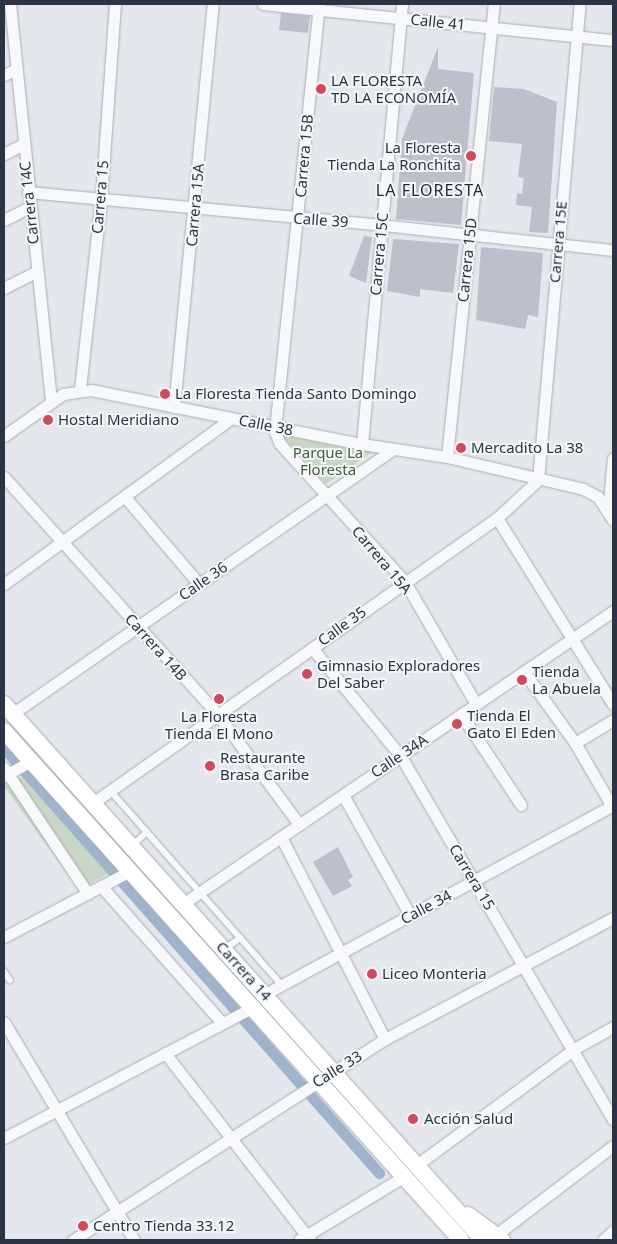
<!DOCTYPE html>
<meta charset="utf-8">
<style>
body{margin:0}
#map{position:relative;width:617px;height:1244px;overflow:hidden;background:#e4e7ec;font-family:"Noto Sans",sans-serif}
div>[style]{position:absolute}
.green>*{inset:0;background:#c9d6c5}
.canal>*{height:11px;margin:-5.5px;padding:0 5.5px;transform-origin:5.5px;border-radius:5.5px;background:#9fb4cc}
.building>*{inset:0;background:#bbc0ca;transform-origin:0 0}
.roads{filter:drop-shadow(0 0 1px #a9aeb7) drop-shadow(0 0 1px #a9aeb7)}
.lane>*{height:5.5px;margin:-2.75px;padding:0 2.75px;transform-origin:2.75px;border-radius:2.75px;background:#f7f8fa}
.street>*{height:11px;margin:-5.5px;padding:0 5.5px;transform-origin:5.5px;border-radius:5.5px;background:#f7f8fa}
.secondary>*{height:16px;margin:-8px;padding:0 8px;transform-origin:8px;border-radius:8px;background:#fff}
.dots>*{width:14px;height:14px;translate:-50% -50%;box-sizing:border-box;border:2px solid #f4f6f9;border-radius:50%}
span{translate:-50% -50%;white-space:nowrap;text-align:center;line-height:1.15;-webkit-text-stroke:4px #f4f6f9;paint-order:stroke}
.street-label{font-size:15px;color:#2b3445}
.poi-label{font-size:15px;color:#2b3445}
.left{translate:0 -50%;text-align:left}
.right{translate:-100% -50%;text-align:right}
.park-label{font-size:15px;color:#3f6138}
.neighbourhood-label{font-size:16px;color:#1d2536;letter-spacing:1px}
.frame{position:absolute;inset:0;border:5px solid #2b3445;pointer-events:none}
</style>
<div id="map">
<div class="green">
<div style="clip-path:polygon(279px 433px,374px 451px,326px 484px)"></div>
<div style="clip-path:polygon(31px 772px,117px 869px,79px 890px,4px 786px)"></div>
</div>
<div class="canal">
<div style="left:4px;top:748px;width:567px;rotate:48.58deg"></div>
</div>
<div class="building">
<div style="left:281px;top:13px;width:29px;height:17px;rotate:6deg"></div>
<div style="clip-path:polygon(438px 47px,438px 69px,474px 73px,461px 225px,396px 219px,402px 139px)"></div>
<div style="clip-path:polygon(494px 87px,524px 89px,557px 102px,548px 233px,529px 232px,532px 207px,516px 205px,517px 193px,522px 194px,524px 178px,518px 177px,522px 144px,489px 141px)"></div>
<div style="clip-path:polygon(364px 236px,372px 237px,366px 283px,349px 276px)"></div>
<div style="clip-path:polygon(393px 239px,459px 244px,453px 293px,420px 289px,420px 297px,387px 291px)"></div>
<div style="clip-path:polygon(481px 247px,543px 253px,538px 317px,528px 315px,525px 329px,476px 320px)"></div>
<div style="clip-path:polygon(338px 847px,353px 877px,348px 880px,352px 886px,333px 896px,313px 862px)"></div>
</div>
<div class="roads">
<div class="lane">
<div style="left:110px;top:790px;width:260px;rotate:48.6deg"></div>
<div style="left:133px;top:845px;width:19px;rotate:-43deg"></div>
<div style="left:225px;top:949px;width:19px;rotate:-36deg"></div>
<div style="left:4px;top:971px;width:11px;rotate:56deg"></div>
</div>
<div class="street">
<div style="left:10px;top:4px;width:400px;rotate:84.1deg"></div>
<div style="left:263px;top:4px;width:352px;rotate:5.9deg"></div>
<div style="left:319px;top:4px;width:430px;rotate:95.9deg"></div>
<div style="left:275px;top:432px;width:13px;rotate:67deg"></div>
<div style="left:280px;top:444px;width:186px;rotate:47.8deg"></div>
<div style="left:405px;top:582px;width:141px;rotate:59.8deg"></div>
<div style="left:4px;top:75px;width:14px;rotate:-25deg"></div>
<div style="left:4px;top:154px;width:22px;rotate:-27deg"></div>
<div style="left:28px;top:192px;width:356px;rotate:5.3deg"></div>
<div style="left:382px;top:225px;width:232px;rotate:6.2deg"></div>
<div style="left:4px;top:220px;width:29px;rotate:-27deg"></div>
<div style="left:4px;top:288px;width:37px;rotate:-27deg"></div>
<div style="left:80px;top:389px;width:191px;rotate:-83.7deg"></div>
<div style="left:101px;top:199px;width:196px;rotate:-85.9deg"></div>
<div style="left:174px;top:407px;width:405px;rotate:-84.5deg"></div>
<div style="left:4px;top:436px;width:72px;rotate:-35.4deg"></div>
<div style="left:63px;top:394px;width:28px;rotate:-8deg"></div>
<div style="left:91px;top:390px;width:276px;rotate:11.3deg"></div>
<div style="left:362px;top:444px;width:86px;rotate:8.7deg"></div>
<div style="left:447px;top:457px;width:140px;rotate:13.2deg"></div>
<div style="left:583px;top:489px;width:17px;rotate:28deg"></div>
<div style="left:598px;top:497px;width:27px;rotate:57deg"></div>
<div style="left:362px;top:444px;width:442px;rotate:-84.8deg"></div>
<div style="left:447px;top:457px;width:455px;rotate:-84.1deg"></div>
<div style="left:4px;top:477px;width:320px;rotate:48deg"></div>
<div style="left:218px;top:715px;width:136px;rotate:53.4deg"></div>
<div style="left:125px;top:497px;width:114px;rotate:49.6deg"></div>
<div style="left:608px;top:512px;width:54px;rotate:-84.7deg"></div>
<div style="left:497px;top:518px;width:219px;rotate:58.1deg"></div>
<div style="left:4px;top:584px;width:282px;rotate:-36.1deg"></div>
<div style="left:312px;top:648px;width:139px;rotate:50.6deg"></div>
<div style="left:400px;top:755px;width:422px;rotate:59.7deg"></div>
<div style="left:524px;top:672px;width:87px;rotate:54.3deg"></div>
<div style="left:575px;top:743px;width:75px;rotate:59.7deg"></div>
<div style="left:12px;top:714px;width:464px;rotate:-34.8deg"></div>
<div style="left:461px;top:714px;width:109px;rotate:56.6deg"></div>
<div style="left:575px;top:743px;width:44px;rotate:-31.2deg"></div>
<div style="left:4px;top:768px;width:151px;rotate:56.3deg"></div>
<div style="left:4px;top:776px;width:31px;rotate:-29deg"></div>
<div style="left:343px;top:795px;width:137px;rotate:60.8deg"></div>
<div style="left:94px;top:802px;width:493px;rotate:-35.2deg"></div>
<div style="left:497px;top:518px;width:56px;rotate:-42.8deg"></div>
<div style="left:538px;top:480px;width:478px;rotate:-85deg"></div>
<div style="left:281px;top:837px;width:227px;rotate:62.8deg"></div>
<div style="left:101px;top:886px;width:183px;rotate:48.5deg"></div>
<div style="left:184px;top:903px;width:519px;rotate:-34.24deg"></div>
<div style="left:4px;top:937px;width:142px;rotate:-27.6deg"></div>
<div style="left:265px;top:994px;width:396px;rotate:-28.5deg"></div>
<div style="left:4px;top:1022px;width:254px;rotate:59.2deg"></div>
<div style="left:165px;top:1053px;width:237px;rotate:52.2deg"></div>
<div style="left:4px;top:1138px;width:280px;rotate:-27.7deg"></div>
<div style="left:418px;top:1164px;width:194px;rotate:-36.4deg"></div>
<div style="left:574px;top:1049px;width:45px;rotate:-29.4deg"></div>
<div style="left:497px;top:1234px;width:146px;rotate:-37.2deg"></div>
<div style="left:73px;top:1240px;width:371px;rotate:-32.8deg"></div>
<div style="left:385px;top:1039px;width:258px;rotate:-28deg"></div>
<div style="left:299px;top:1240px;width:122px;rotate:-31.2deg"></div>
<div style="left:603px;top:1240px;width:13px;rotate:-42deg"></div>
</div>
<div class="secondary">
<div style="left:4px;top:704px;width:719px;rotate:48.21deg"></div>
<div style="left:4px;top:731px;width:684px;rotate:48.08deg"></div>
<div style="left:468px;top:1215px;width:42px;rotate:36.3deg"></div>
</div>
</div>
<div class="dots">
<div style="left:321px;top:89px;background:#d1495b"></div>
<div style="left:471px;top:156px;background:#d1495b"></div>
<div style="left:165px;top:394px;background:#d1495b"></div>
<div style="left:48px;top:420px;background:#d1495b"></div>
<div style="left:461px;top:448px;background:#d1495b"></div>
<div style="left:307px;top:674px;background:#d1495b"></div>
<div style="left:522px;top:680px;background:#d1495b"></div>
<div style="left:219px;top:699px;background:#d1495b"></div>
<div style="left:457px;top:724px;background:#d1495b"></div>
<div style="left:210px;top:766px;background:#d1495b"></div>
<div style="left:372px;top:974px;background:#d1495b"></div>
<div style="left:413px;top:1119px;background:#d1495b"></div>
<div style="left:83px;top:1226px;background:#d1495b"></div>
</div>
<div class="street-label">
<span style="left:438px;top:22px;rotate:6deg">Calle 41</span>
<span style="left:304px;top:156px;rotate:-85deg">Carrera 15B</span>
<span style="left:100px;top:197px;rotate:-85deg">Carrera 15</span>
<span style="left:29px;top:203px;rotate:-96deg">Carrera 14C</span>
<span style="left:195px;top:205px;rotate:-85deg">Carrera 15A</span>
<span style="left:321px;top:220px;rotate:4deg">Calle 39</span>
<span style="left:558px;top:242px;rotate:-85deg">Carrera 15E</span>
<span style="left:379px;top:254px;rotate:-85deg">Carrera 15C</span>
<span style="left:467px;top:260px;rotate:-84deg">Carrera 15D</span>
<span style="left:266px;top:425px;rotate:11deg">Calle 38</span>
<span style="left:382px;top:560px;rotate:50deg">Carrera 15A</span>
<span style="left:203px;top:581px;rotate:-35deg">Calle 36</span>
<span style="left:342px;top:626px;rotate:-36deg">Calle 35</span>
<span style="left:156px;top:647px;rotate:48deg">Carrera 14B</span>
<span style="left:399px;top:756px;rotate:-34deg">Calle 34A</span>
<span style="left:472px;top:877px;rotate:59deg">Carrera 15</span>
<span style="left:426px;top:907px;rotate:-28deg">Calle 34</span>
<span style="left:244px;top:971px;rotate:48deg">Carrera 14</span>
<span style="left:337px;top:1069px;rotate:-32deg">Calle 33</span>
</div>
<div class="poi-label">
<span class="left" style="left:331px;top:89px">LA FLORESTA<br>TD LA ECONOMÍA</span>
<span class="right" style="left:461px;top:156px">La Floresta<br>Tienda La Ronchita</span>
<span class="left" style="left:175px;top:394px">La Floresta Tienda Santo Domingo</span>
<span class="left" style="left:58px;top:420px">Hostal Meridiano</span>
<span class="left" style="left:471px;top:448px">Mercadito La 38</span>
<span class="left" style="left:317px;top:674px">Gimnasio Exploradores<br>Del Saber</span>
<span class="left" style="left:532px;top:680px">Tienda<br>La Abuela</span>
<span class="left" style="left:467px;top:724px">Tienda El<br>Gato El Eden</span>
<span style="left:219px;top:725px">La Floresta<br>Tienda El Mono</span>
<span class="left" style="left:220px;top:766px">Restaurante<br>Brasa Caribe</span>
<span class="left" style="left:382px;top:974px">Liceo Monteria</span>
<span class="left" style="left:424px;top:1119px">Acción Salud</span>
<span class="left" style="left:93px;top:1226px">Centro Tienda 33.12</span>
</div>
<div class="park-label">
<span style="left:328px;top:461px">Parque La<br>Floresta</span>
</div>
<div class="neighbourhood-label">
<span style="left:430px;top:190px">LA FLORESTA</span>
</div>
<div class="frame"></div>
</div>
